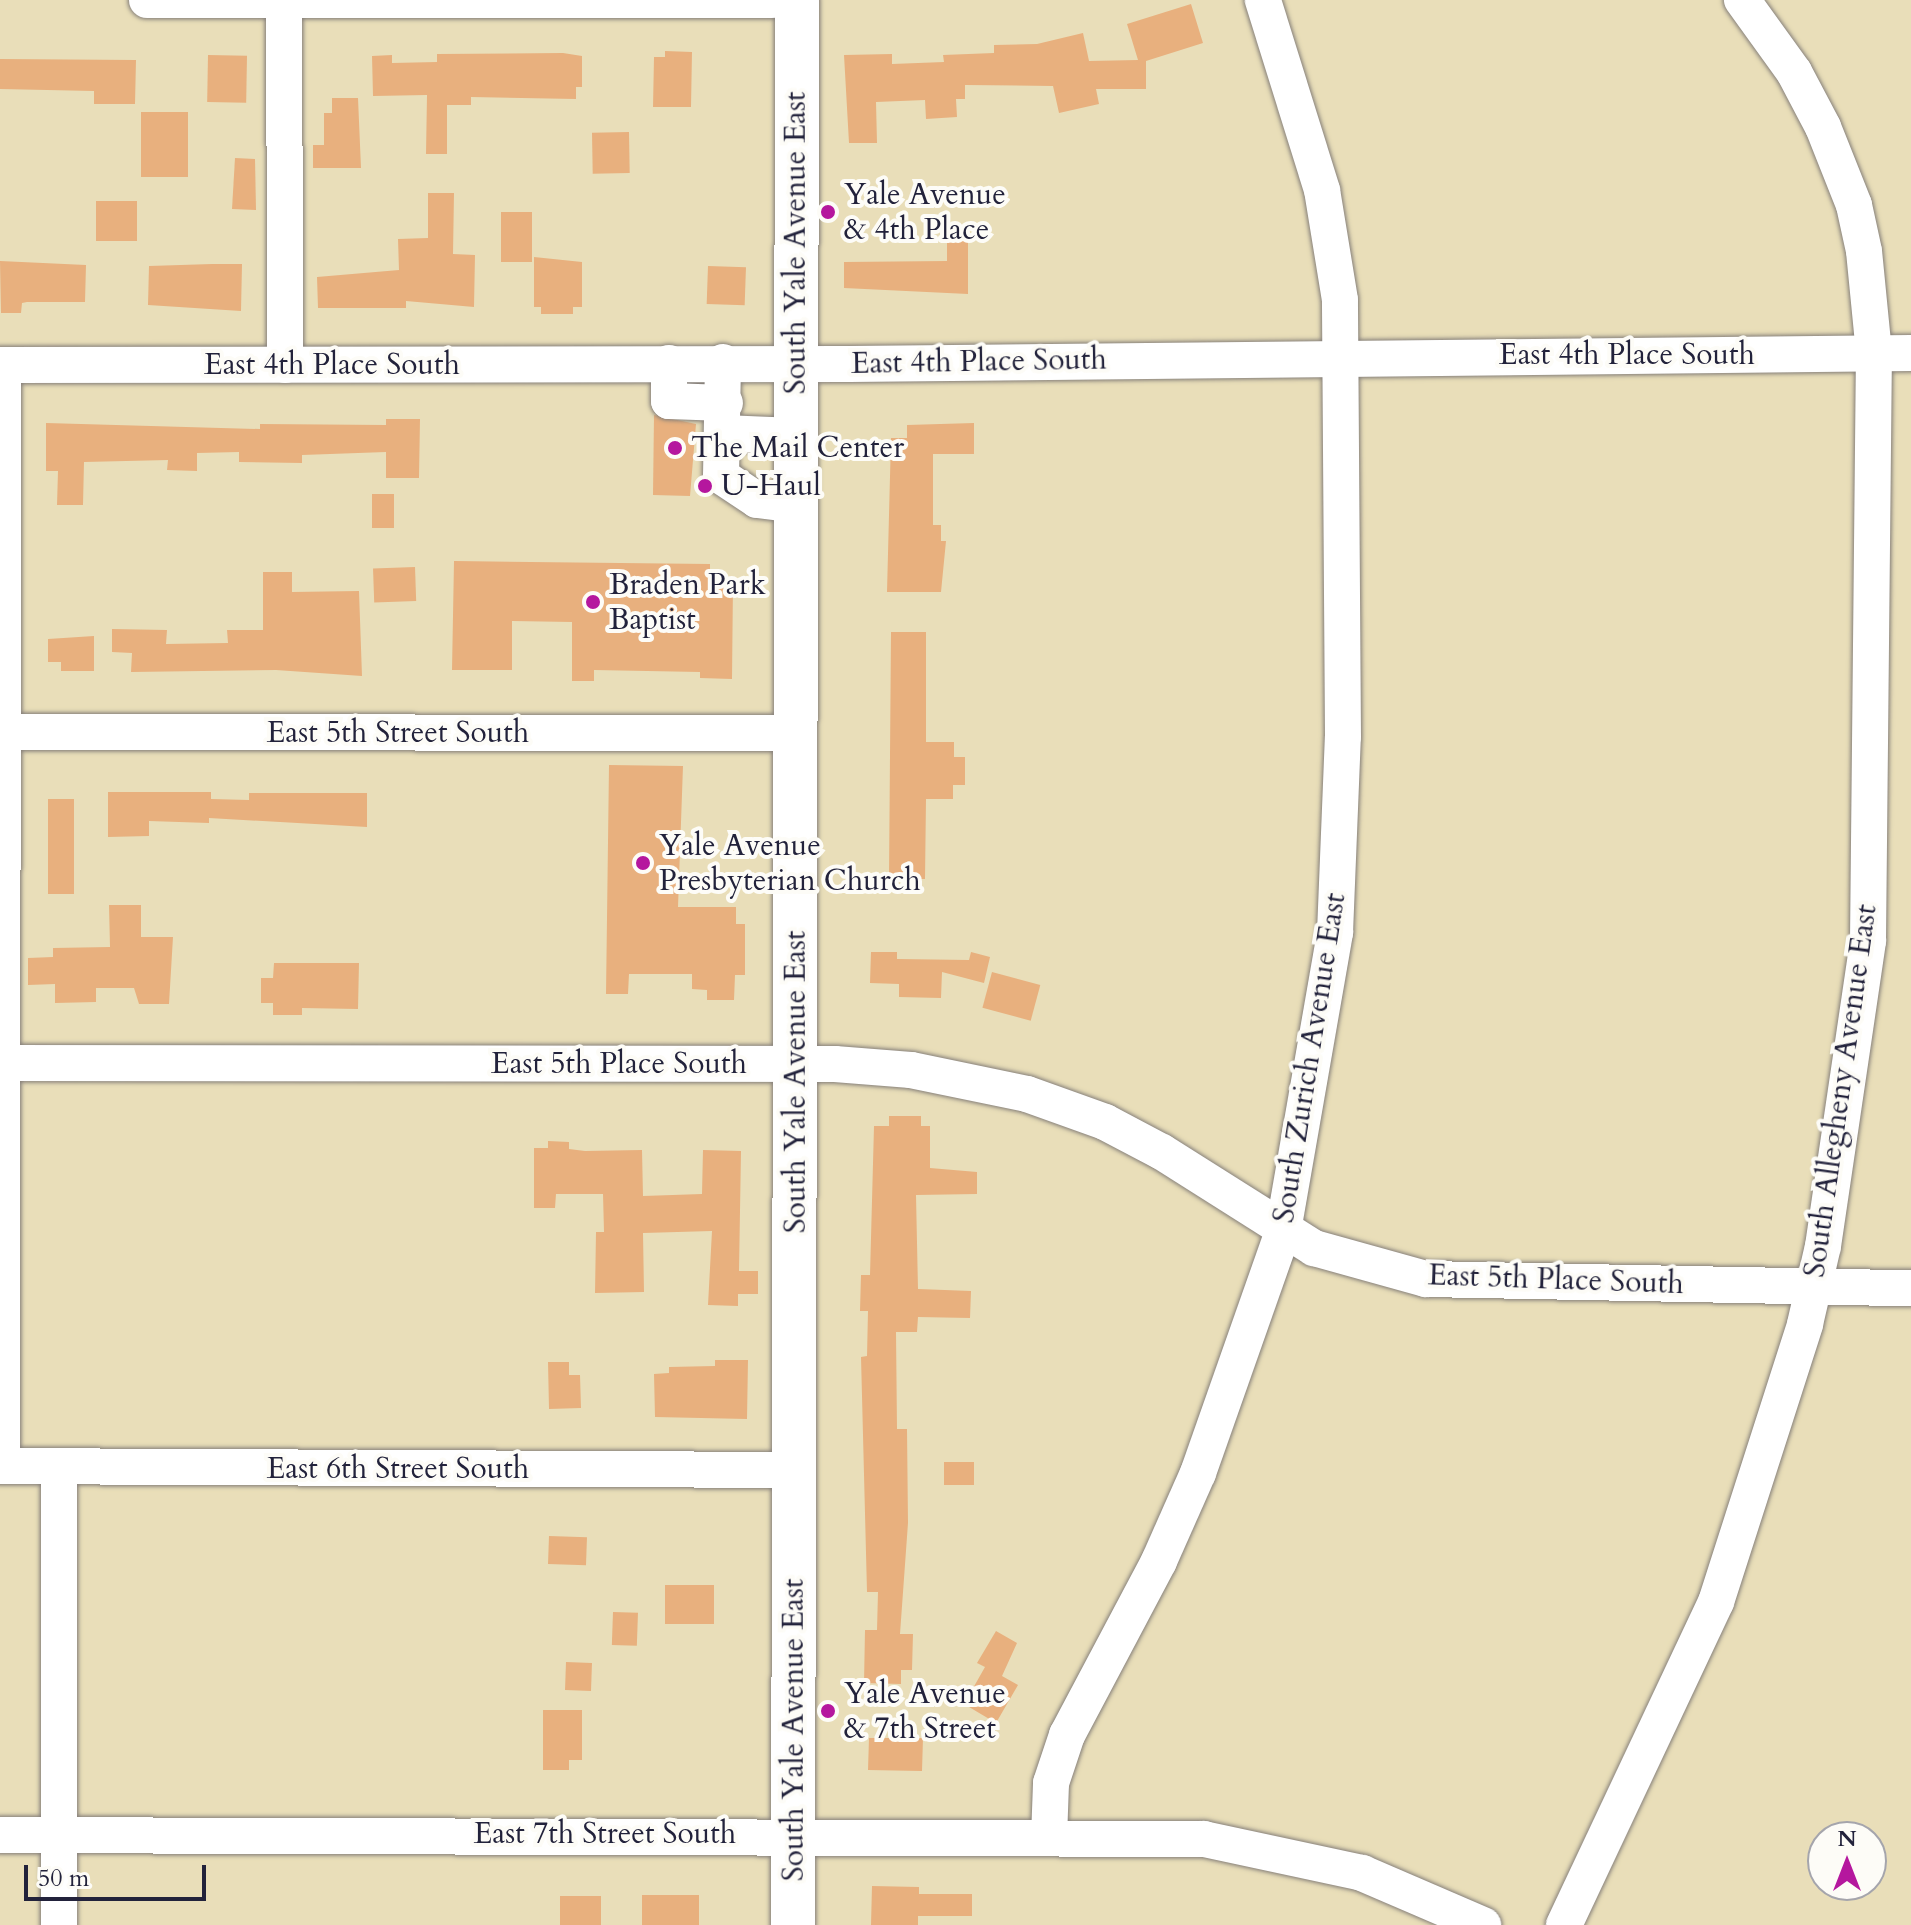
<!DOCTYPE html>
<style>
body{margin:0}
#map{position:relative;width:1911px;height:1925px;overflow:hidden;background:#e9deb9;font-family:Cardo,serif}
div>[style]{position:absolute}
.building>*{inset:0;background:#e8b07e;transform-origin:0 0}
.roads{filter:drop-shadow(0 0 2px #86807a) drop-shadow(0 0 2px #86807a)}
.minor>*{height:36px;margin:-18px;padding:0 18px;transform-origin:18px;border-radius:18px;background:#fff}
.major>*{height:44px;margin:-22px;padding:0 22px;transform-origin:22px;border-radius:22px;background:#fff}
.dots>*{width:22px;height:22px;translate:-50% -50%;box-sizing:border-box;border:4px solid #fdfcf7;border-radius:50%}
span{translate:-50% -50%;white-space:nowrap;text-align:center;line-height:1.15;-webkit-text-stroke:8px #fdfcf7;paint-order:stroke}
.poi-label{font-size:30px;color:#22223b}
.left{translate:0 -50%;text-align:left}
.street-label{font-size:30px;color:#22223b}
.north{position:absolute;left:1807px;top:1821px;width:80px;height:80px;box-sizing:border-box;background:#fdfcf7;border:2px solid #a5a5ac;border-radius:50%;rotate:0deg;font-size:22px;font-weight:700;line-height:32px;text-align:center;color:#22223b}
.north::after{content:'';display:block;margin:auto;width:28px;height:36px;background:#b5179e;clip-path:polygon(50% 0,100% 100%,50% 72%,0 100%)}
.scale{position:absolute;left:24px;top:1865px;width:182px;height:36px;box-sizing:border-box;border:4px solid #22223b;border-top:0;padding-left:10px;font-size:24px;line-height:28px;white-space:nowrap;color:#22223b;-webkit-text-stroke:6px #fdfcf7;paint-order:stroke}
</style>
<div id="map">
<div class="building">
<div style="clip-path:polygon(1191px 4px,1203px 43px,1146px 61px,1146px 89px,1096px 89px,1099px 104px,1059px 113px,1053px 86px,965px 85px,965px 99px,956px 99px,957px 117px,926px 119px,925px 100px,876px 102px,877px 143px,849px 143px,844px 55px,892px 54px,892px 64px,944px 62px,943px 55px,994px 53px,994px 45px,1037px 44px,1083px 33px,1089px 61px,1138px 60px,1127px 24px)"></div>
<div style="clip-path:polygon(665px 51px,692px 52px,691px 107px,653px 107px,654px 57px,665px 57px)"></div>
<div style="clip-path:polygon(563px 53px,582px 56px,582px 87px,576px 87px,576px 99px,471px 97px,471px 105px,447px 105px,447px 154px,426px 154px,427px 95px,373px 96px,372px 56px,392px 55px,392px 63px,437px 62px,437px 54px)"></div>
<div style="left:208px;top:55px;width:39px;height:47px;rotate:1deg"></div>
<div style="clip-path:polygon(0 59px,136px 60px,135px 104px,94px 104px,94px 91px,0 89px)"></div>
<div style="clip-path:polygon(332px 98px,358px 98px,361px 168px,313px 168px,313px 145px,324px 145px,324px 113px,332px 113px)"></div>
<div style="left:141px;top:112px;width:47px;height:65px"></div>
<div style="left:629px;top:132px;width:41px;height:37px;rotate:89deg"></div>
<div style="clip-path:polygon(235px 158px,255px 159px,256px 210px,232px 209px)"></div>
<div style="clip-path:polygon(428px 193px,454px 193px,453px 254px,475px 255px,474px 307px,406px 301px,406px 308px,318px 308px,317px 277px,399px 270px,398px 239px,428px 238px)"></div>
<div style="left:96px;top:201px;width:41px;height:40px"></div>
<div style="left:501px;top:212px;width:31px;height:50px"></div>
<div style="clip-path:polygon(947px 241px,968px 241px,968px 294px,844px 288px,844px 262px,947px 261px)"></div>
<div style="clip-path:polygon(534px 257px,582px 262px,582px 307px,573px 307px,573px 314px,541px 314px,541px 307px,534px 307px)"></div>
<div style="clip-path:polygon(0 261px,86px 265px,85px 302px,27px 302px,22px 303px,21px 313px,1px 313px)"></div>
<div style="clip-path:polygon(212px 264px,242px 264px,241px 311px,148px 305px,149px 266px)"></div>
<div style="left:708px;top:266px;width:38px;height:38px;rotate:2deg"></div>
<div style="clip-path:polygon(654px 415px,696px 424px,690px 496px,653px 495px)"></div>
<div style="clip-path:polygon(386px 419px,420px 419px,419px 478px,386px 478px,386px 452px,302px 455px,302px 463px,239px 462px,239px 452px,197px 453px,197px 471px,167px 470px,168px 460px,84px 462px,83px 505px,57px 505px,58px 471px,46px 471px,46px 423px,260px 429px,260px 424px,386px 425px)"></div>
<div style="clip-path:polygon(974px 423px,974px 454px,933px 454px,933px 525px,941px 525px,941px 541px,946px 541px,941px 592px,887px 592px,891px 438px,907px 438px,907px 425px)"></div>
<div style="left:372px;top:494px;width:22px;height:34px"></div>
<div style="clip-path:polygon(454px 561px,710px 564px,710px 582px,733px 583px,732px 679px,700px 678px,700px 672px,594px 670px,594px 681px,572px 681px,572px 622px,512px 621px,512px 670px,452px 670px)"></div>
<div style="left:415px;top:567px;width:34px;height:42px;rotate:88deg"></div>
<div style="clip-path:polygon(263px 572px,292px 572px,292px 592px,359px 591px,362px 676px,276px 670px,131px 672px,132px 653px,112px 652px,112px 629px,167px 630px,166px 644px,228px 643px,227px 630px,263px 630px)"></div>
<div style="clip-path:polygon(891px 632px,926px 632px,926px 742px,954px 742px,954px 757px,965px 757px,965px 785px,953px 785px,953px 799px,926px 799px,925px 879px,889px 879px)"></div>
<div style="clip-path:polygon(94px 636px,94px 671px,61px 671px,61px 662px,48px 662px,48px 639px)"></div>
<div style="clip-path:polygon(609px 765px,683px 766px,678px 907px,736px 907px,736px 924px,745px 924px,745px 975px,735px 975px,734px 1000px,707px 1000px,707px 990px,692px 989px,692px 974px,629px 974px,628px 994px,606px 994px)"></div>
<div style="clip-path:polygon(108px 792px,211px 792px,211px 799px,249px 800px,249px 793px,367px 793px,367px 827px,209px 818px,209px 823px,149px 821px,149px 836px,108px 837px)"></div>
<div style="left:48px;top:799px;width:26px;height:95px"></div>
<div style="clip-path:polygon(109px 905px,141px 905px,141px 937px,173px 937px,169px 1004px,139px 1004px,134px 988px,96px 988px,96px 1002px,55px 1003px,55px 984px,28px 985px,28px 958px,53px 957px,53px 948px,110px 947px)"></div>
<div style="clip-path:polygon(871px 952px,897px 952px,897px 959px,969px 960px,971px 952px,990px 957px,984px 983px,942px 972px,941px 998px,899px 997px,899px 984px,870px 983px)"></div>
<div style="clip-path:polygon(274px 963px,359px 963px,358px 1009px,302px 1008px,302px 1015px,273px 1015px,273px 1003px,261px 1003px,261px 978px,273px 978px)"></div>
<div style="left:992px;top:972px;width:50px;height:37px;rotate:15deg"></div>
<div style="clip-path:polygon(889px 1116px,921px 1116px,921px 1126px,930px 1126px,930px 1168px,977px 1172px,977px 1194px,916px 1195px,918px 1289px,971px 1291px,970px 1318px,918px 1317px,917px 1332px,896px 1332px,897px 1429px,907px 1429px,908px 1523px,900px 1634px,913px 1634px,912px 1670px,901px 1670px,901px 1684px,864px 1683px,865px 1630px,877px 1630px,878px 1592px,867px 1592px,861px 1357px,867px 1356px,868px 1311px,860px 1311px,861px 1275px,870px 1275px,874px 1126px,889px 1126px)"></div>
<div style="clip-path:polygon(548px 1141px,569px 1142px,569px 1149px,585px 1151px,642px 1150px,643px 1196px,702px 1194px,703px 1150px,741px 1151px,739px 1271px,758px 1271px,758px 1294px,738px 1294px,738px 1306px,708px 1305px,712px 1231px,643px 1233px,644px 1292px,595px 1293px,596px 1232px,604px 1232px,603px 1194px,556px 1194px,555px 1208px,534px 1208px,534px 1148px,548px 1148px)"></div>
<div style="clip-path:polygon(715px 1360px,748px 1360px,747px 1419px,655px 1417px,654px 1374px,669px 1373px,669px 1367px,715px 1366px)"></div>
<div style="clip-path:polygon(548px 1362px,569px 1362px,569px 1375px,580px 1375px,581px 1408px,549px 1409px)"></div>
<div style="left:944px;top:1462px;width:30px;height:23px"></div>
<div style="left:549px;top:1536px;width:38px;height:28px;rotate:2deg"></div>
<div style="left:665px;top:1585px;width:49px;height:39px"></div>
<div style="left:613px;top:1612px;width:25px;height:33px;rotate:2deg"></div>
<div style="clip-path:polygon(996px 1631px,1017px 1643px,1002px 1676px,1018px 1685px,996px 1723px,964px 1704px,985px 1667px,977px 1663px)"></div>
<div style="left:566px;top:1662px;width:26px;height:28px;rotate:2deg"></div>
<div style="clip-path:polygon(543px 1710px,582px 1710px,582px 1760px,569px 1760px,569px 1770px,543px 1770px)"></div>
<div style="clip-path:polygon(894px 1730px,915px 1730px,915px 1738px,923px 1738px,922px 1771px,868px 1770px,869px 1738px,894px 1738px)"></div>
<div style="clip-path:polygon(872px 1886px,919px 1887px,919px 1894px,972px 1894px,972px 1916px,918px 1916px,918px 1925px,871px 1925px)"></div>
<div style="left:699px;top:1895px;width:30px;height:57px;rotate:90deg"></div>
<div style="left:601px;top:1896px;width:29px;height:41px;rotate:90deg"></div>
</div>
<div class="roads">
<div class="minor">
<div style="left:147px;top:0;width:625px"></div>
<div style="left:284px;top:0;width:365px;rotate:89.8deg"></div>
<div style="left:723px;top:362px;width:114px;rotate:91deg"></div>
<div style="left:721px;top:476px;width:43px;rotate:33.7deg"></div>
<div style="left:757px;top:500px;width:38px;rotate:7deg"></div>
<div style="left:669px;top:363px;width:38px;rotate:90deg"></div>
<div style="left:669px;top:401px;width:56px;rotate:2deg"></div>
<div style="left:0;top:365px;width:849px;rotate:-0.07deg"></div>
<div style="left:849px;top:364px;width:1062px;rotate:-0.59deg"></div>
<div style="left:723px;top:433px;width:72px;rotate:2.4deg"></div>
<div style="left:0;top:732px;width:795px;rotate:0.07deg"></div>
<div style="left:0;top:1063px;width:835px;rotate:0.07deg"></div>
<div style="left:835px;top:1064px;width:76px;rotate:4.5deg"></div>
<div style="left:911px;top:1070px;width:118px;rotate:11.7deg"></div>
<div style="left:1027px;top:1094px;width:83px;rotate:19.7deg"></div>
<div style="left:1105px;top:1122px;width:64px;rotate:27.8deg"></div>
<div style="left:1162px;top:1152px;width:180px;rotate:32.3deg"></div>
<div style="left:1314px;top:1248px;width:116px;rotate:15.5deg"></div>
<div style="left:1426px;top:1279px;width:485px;rotate:1.1deg"></div>
<div style="left:0;top:1466px;width:796px;rotate:0.29deg"></div>
<div style="left:2px;top:1466px;width:1101px;rotate:-89.95deg"></div>
<div style="left:0;top:1835px;width:1204px;rotate:0.19deg"></div>
<div style="left:1204px;top:1839px;width:162px;rotate:12.1deg"></div>
<div style="left:1362px;top:1873px;width:132px;rotate:23.3deg"></div>
<div style="left:1049px;top:1838px;width:55px;rotate:-87.9deg"></div>
<div style="left:1051px;top:1783px;width:51px;rotate:-71.6deg"></div>
<div style="left:1067px;top:1735px;width:197px;rotate:-62.1deg"></div>
<div style="left:1159px;top:1561px;width:96px;rotate:-66.1deg"></div>
<div style="left:1198px;top:1473px;width:256px;rotate:-70.6deg"></div>
<div style="left:1283px;top:1231px;width:303px;rotate:-80.1deg"></div>
<div style="left:1335px;top:933px;width:196px;rotate:-87.7deg"></div>
<div style="left:1343px;top:737px;width:437px;rotate:-90.4deg"></div>
<div style="left:1340px;top:300px;width:111px;rotate:-99.3deg"></div>
<div style="left:1322px;top:190px;width:199px;rotate:-107.3deg"></div>
<div style="left:59px;top:1925px;width:458px;rotate:-90deg"></div>
<div style="left:1564px;top:1925px;width:357px;rotate:-64.8deg"></div>
<div style="left:1716px;top:1602px;width:292px;rotate:-72.2deg"></div>
<div style="left:1805px;top:1324px;width:80px;rotate:-77deg"></div>
<div style="left:1823px;top:1246px;width:308px;rotate:-81.6deg"></div>
<div style="left:1868px;top:941px;width:588px;rotate:-89.42deg"></div>
<div style="left:1874px;top:353px;width:102px;rotate:-95.6deg"></div>
<div style="left:1864px;top:251px;width:47px;rotate:-102.3deg"></div>
<div style="left:1854px;top:205px;width:84px;rotate:-111.7deg"></div>
<div style="left:1823px;top:127px;width:62px;rotate:-117.8deg"></div>
<div style="left:1794px;top:72px;width:89px;rotate:-125.8deg"></div>
</div>
<div class="major">
<div style="left:793px;top:1925px;width:1925px;rotate:-89.88deg"></div>
</div>
</div>
<div class="dots">
<div style="left:828px;top:212px;background:#b5179e"></div>
<div style="left:675px;top:448px;background:#b5179e"></div>
<div style="left:705px;top:486px;background:#b5179e"></div>
<div style="left:593px;top:602px;background:#b5179e"></div>
<div style="left:643px;top:863px;background:#b5179e"></div>
<div style="left:828px;top:1711px;background:#b5179e"></div>
</div>
<div class="poi-label">
<span class="left" style="left:844px;top:212px">Yale Avenue<br>&amp; 4th Place</span>
<span class="left" style="left:691px;top:448px">The Mail Center</span>
<span class="left" style="left:721px;top:486px">U-Haul</span>
<span class="left" style="left:609px;top:602px">Braden Park<br>Baptist</span>
<span class="left" style="left:659px;top:863px">Yale Avenue<br>Presbyterian Church</span>
<span class="left" style="left:844px;top:1711px">Yale Avenue<br>&amp; 7th Street</span>
</div>
<div class="street-label">
<span style="left:796px;top:243px;rotate:-90deg">South Yale Avenue East</span>
<span style="left:1627px;top:355px">East 4th Place South</span>
<span style="left:979px;top:362px;rotate:-1deg">East 4th Place South</span>
<span style="left:332px;top:365px">East 4th Place South</span>
<span style="left:398px;top:733px">East 5th Street South</span>
<span style="left:1310px;top:1058px;rotate:-81deg">South Zurich Avenue East</span>
<span style="left:619px;top:1064px">East 5th Place South</span>
<span style="left:796px;top:1082px;rotate:-90deg">South Yale Avenue East</span>
<span style="left:1841px;top:1091px;rotate:-82deg">South Allegheny Avenue East</span>
<span style="left:1556px;top:1280px;rotate:2deg">East 5th Place South</span>
<span style="left:398px;top:1469px">East 6th Street South</span>
<span style="left:794px;top:1730px;rotate:-90deg">South Yale Avenue East</span>
<span style="left:605px;top:1834px">East 7th Street South</span>
</div>
<div class="north">N</div>
<div class="scale">50 m</div>
</div>
